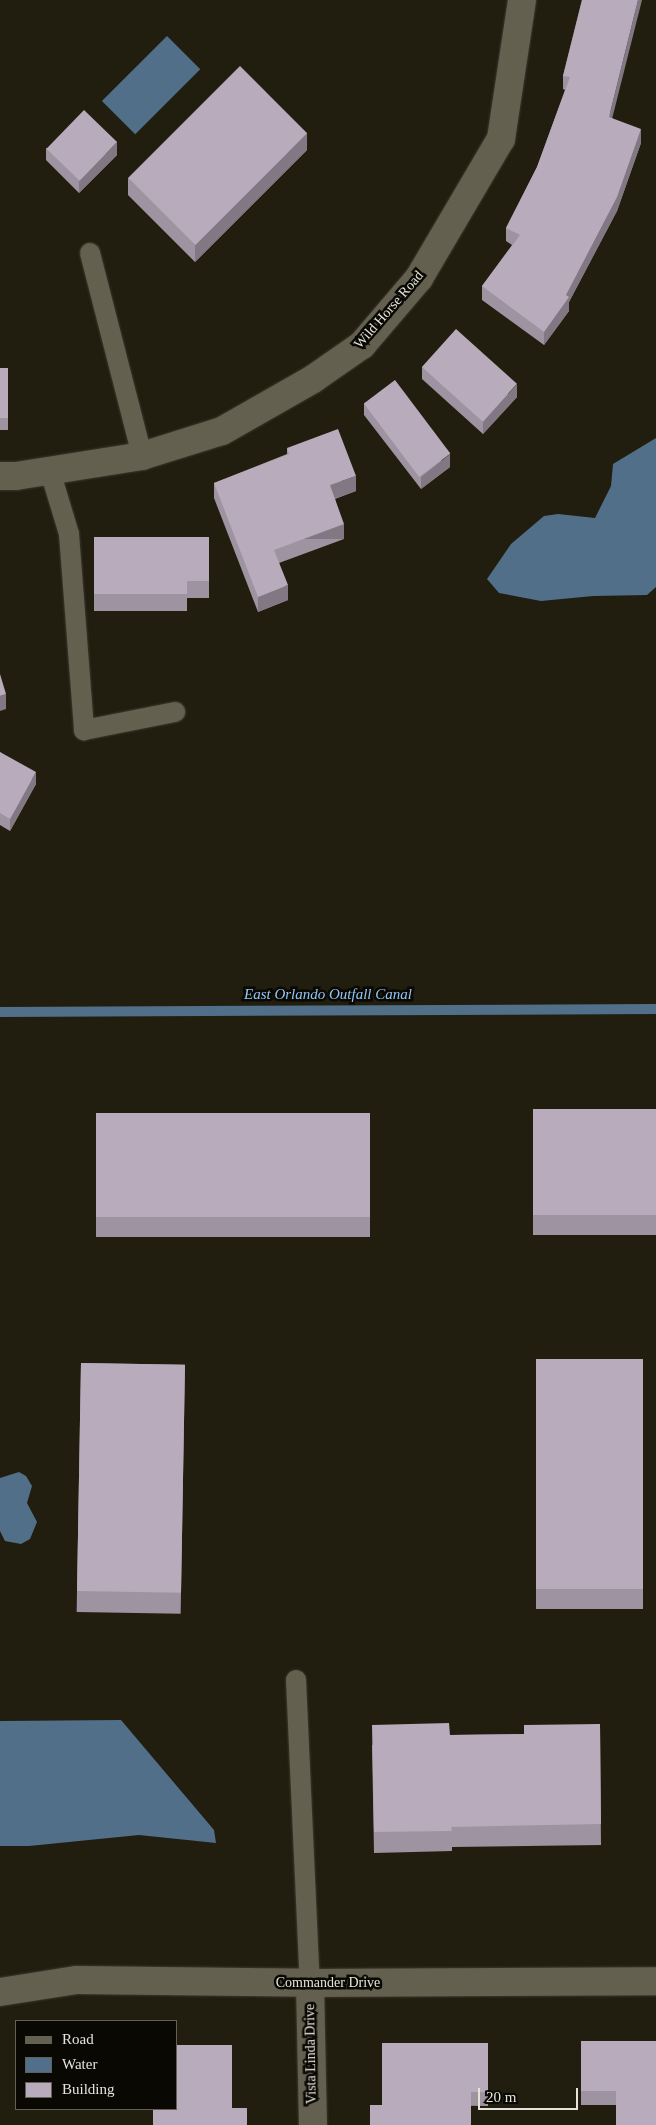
<!DOCTYPE html>
<style>
body{margin:0}
#map{position:relative;width:656px;height:2125px;overflow:hidden;background:#211e0f;font-family:"Times New Roman",serif}
div>[style]{position:absolute}
.water>*{inset:0;background:#526f89;transform-origin:0 0}
.stream>*{height:10px;margin:-5px;padding:0 5px;transform-origin:5px;border-radius:5px;background:#526f89}
.roads{filter:drop-shadow(0 0 1px #3b3830) drop-shadow(0 0 1px #3b3830)}
.service>*{height:20px;margin:-10px;padding:0 10px;transform-origin:10px;border-radius:10px;background:#64604f}
.minor>*{height:28px;margin:-14px;padding:0 14px;transform-origin:14px;border-radius:14px;background:#64604f}
.tertiary>*{height:28px;margin:-14px;padding:0 14px;transform-origin:14px;border-radius:14px;background:#64604f}
.wall>*{inset:0;background:#9e93a1;transform-origin:0 0}
.shaded-wall>*{inset:0;background:#817883;transform-origin:0 0}
.building>*{inset:0;background:#b8abbb;transform-origin:0 0}
span{translate:-50% -50%;white-space:nowrap;text-align:center;line-height:1.15;-webkit-text-stroke:5px #090803;paint-order:stroke}
.street-label{font-size:14px;color:#e6e4da}
.water-label{font-size:15px;color:#93c5f3;font-style:italic}
.legend{position:absolute;left:15px;top:2020px;width:162px;height:90px;box-sizing:border-box;background:#090803;border:1px solid #616059;margin:0;padding:6px 9px;list-style:none;font-size:15px;color:#e6e4da}
.legend li{display:flex;align-items:center;gap:10px;height:25px}
.legend b{width:25px;border:1px solid #616059}
.scale{position:absolute;left:478px;top:2088px;width:100px;height:22px;box-sizing:border-box;border:2px solid #e6e4da;border-top:0;padding-left:6px;font-size:15px;line-height:18px;white-space:nowrap;color:#e6e4da;-webkit-text-stroke:4px #090803;paint-order:stroke}
</style>
<div id="map">
<div class="water">
<div style="left:167px;top:36px;width:47px;height:92px;rotate:45deg"></div>
<div style="clip-path:polygon(656px 438px,656px 587px,647px 595px,593px 596px,541px 601px,499px 593px,487px 579px,511px 544px,544px 516px,558px 514px,595px 518px,611px 486px,613px 464px)"></div>
<div style="clip-path:polygon(19px 1472px,26px 1476px,32px 1486px,27px 1503px,37px 1522px,30px 1539px,21px 1544px,5px 1541px,0 1531px,0 1478px)"></div>
<div style="clip-path:polygon(121px 1720px,214px 1830px,216px 1843px,139px 1835px,29px 1846px,0 1846px,0 1721px)"></div>
</div>
<div class="stream">
<div style="left:0;top:1012px;width:656px;rotate:-0.26deg"></div>
</div>
<div class="roads">
<div class="service">
<div style="left:90px;top:253px;width:210px;rotate:75.6deg"></div>
<div style="left:50px;top:471px;width:66px;rotate:73.2deg"></div>
<div style="left:69px;top:534px;width:197px;rotate:85.6deg"></div>
<div style="left:84px;top:730px;width:93px;rotate:-11.2deg"></div>
<div style="left:296px;top:1680px;width:303px;rotate:87.4deg"></div>
</div>
<div class="minor">
<div style="left:0;top:476px;width:16px"></div>
<div style="left:16px;top:476px;width:128px;rotate:-9deg"></div>
<div style="left:142px;top:456px;width:84px;rotate:-17.4deg"></div>
<div style="left:222px;top:431px;width:105px;rotate:-29.7deg"></div>
<div style="left:313px;top:379px;width:60px;rotate:-34.8deg"></div>
<div style="left:362px;top:345px;width:88px;rotate:-49.6deg"></div>
<div style="left:419px;top:278px;width:161px;rotate:-59.5deg"></div>
<div style="left:501px;top:139px;width:141px;rotate:-81.4deg"></div>
<div style="left:310px;top:1983px;width:142px;rotate:88.8deg"></div>
</div>
<div class="tertiary">
<div style="left:0;top:1992px;width:78px;rotate:-8.9deg"></div>
<div style="left:77px;top:1980px;width:233px;rotate:0.7deg"></div>
<div style="left:310px;top:1983px;width:346px;rotate:-0.3deg"></div>
</div>
</div>
<div class="wall">
<div style="clip-path:polygon(582px 0,612px 118px,641px 143px,617px 211px,569px 302px,569px 311px,544px 345px,482px 300px,482px 286px,512px 245px,506px 241px,506px 228px,537px 167px,565px 90px,563px 89px,563px 76px)"></div>
<div style="clip-path:polygon(46px 148px,117px 155px,79px 193px,46px 160px)"></div>
<div style="clip-path:polygon(307px 150px,195px 262px,128px 195px,128px 178px)"></div>
<div style="clip-path:polygon(422px 367px,517px 397px,483px 434px,422px 379px)"></div>
<div style="left:0;top:368px;width:8px;height:62px"></div>
<div style="clip-path:polygon(364px 403px,450px 467px,421px 489px,364px 415px)"></div>
<div style="clip-path:polygon(287px 448px,356px 491px,335px 499px,344px 539px,279px 563px,288px 600px,258px 612px,214px 498px,214px 483px,287px 454px)"></div>
<div style="clip-path:polygon(94px 537px,209px 537px,209px 598px,187px 598px,187px 611px,94px 611px)"></div>
<div style="clip-path:polygon(0 752px,36px 784px,10px 831px,0 825px)"></div>
<div style="left:533px;top:1109px;width:123px;height:126px"></div>
<div style="left:96px;top:1113px;width:274px;height:124px"></div>
<div style="left:643px;top:1359px;width:250px;height:107px;rotate:90deg"></div>
<div style="left:81px;top:1363px;width:104px;height:249px;rotate:1deg"></div>
<div style="clip-path:polygon(600px 1724px,601px 1845px,452px 1847px,452px 1851px,374px 1853px,372px 1745px,450px 1735px,524px 1734px)"></div>
<div style="clip-path:polygon(581px 2041px,656px 2041px,616px 2105px,581px 2105px)"></div>
<div style="clip-path:polygon(488px 2043px,488px 2106px,382px 2105px)"></div>
</div>
<div class="shaded-wall">
<div style="clip-path:polygon(638px 0,642px 0,609px 131px,609px 117px)"></div>
<div style="clip-path:polygon(641px 129px,641px 143px,617px 211px,569px 302px,569px 311px,544px 345px,544px 332px)"></div>
<div style="clip-path:polygon(307px 133px,307px 150px,195px 262px,195px 245px)"></div>
<div style="clip-path:polygon(117px 142px,117px 155px,79px 193px,79px 181px)"></div>
<div style="clip-path:polygon(517px 384px,517px 397px,483px 434px,483px 422px)"></div>
<div style="clip-path:polygon(450px 454px,450px 467px,421px 489px,421px 477px)"></div>
<div style="clip-path:polygon(356px 476px,356px 491px,330px 500px,330px 485px)"></div>
<div style="left:344px;top:524px;width:15px;height:75px;rotate:90deg"></div>
<div style="clip-path:polygon(288px 585px,288px 600px,258px 612px,258px 597px)"></div>
<div style="clip-path:polygon(6px 694px,6px 709px,0 711px,0 696px)"></div>
<div style="clip-path:polygon(36px 772px,36px 784px,10px 831px,10px 819px)"></div>
</div>
<div class="building">
<div style="clip-path:polygon(582px 0,638px 0,609px 117px,641px 129px,617px 197px,566px 295px,569px 297px,544px 332px,482px 286px,520px 235px,506px 228px,537px 167px,570px 77px,563px 76px)"></div>
<div style="left:240px;top:66px;width:95px;height:158px;rotate:45deg"></div>
<div style="left:84px;top:110px;width:46px;height:54px;rotate:44deg"></div>
<div style="left:456px;top:329px;width:82px;height:51px;rotate:42deg"></div>
<div style="left:0;top:368px;width:8px;height:50px"></div>
<div style="left:395px;top:380px;width:92px;height:39px;rotate:53deg"></div>
<div style="clip-path:polygon(338px 429px,356px 476px,330px 485px,344px 524px,274px 550px,288px 585px,258px 597px,214px 483px,289px 454px,287px 448px)"></div>
<div style="clip-path:polygon(94px 537px,209px 537px,209px 581px,187px 581px,187px 594px,94px 594px)"></div>
<div style="clip-path:polygon(0 674px,6px 694px,0 696px)"></div>
<div style="clip-path:polygon(0 752px,36px 772px,10px 819px,0 813px)"></div>
<div style="left:533px;top:1109px;width:123px;height:106px"></div>
<div style="left:96px;top:1113px;width:274px;height:104px"></div>
<div style="left:643px;top:1359px;width:230px;height:107px;rotate:90deg"></div>
<div style="left:81px;top:1363px;width:104px;height:228px;rotate:1deg"></div>
<div style="clip-path:polygon(449px 1723px,450px 1735px,524px 1734px,524px 1725px,600px 1724px,601px 1824px,451px 1827px,452px 1831px,374px 1832px,372px 1725px)"></div>
<div style="clip-path:polygon(581px 2041px,656px 2041px,656px 2125px,616px 2125px,616px 2091px,581px 2091px)"></div>
<div style="clip-path:polygon(382px 2043px,488px 2043px,488px 2092px,471px 2092px,471px 2125px,370px 2125px,370px 2105px,382px 2105px)"></div>
<div style="clip-path:polygon(176px 2045px,232px 2045px,232px 2108px,247px 2108px,247px 2125px,153px 2125px,153px 2109px,176px 2109px)"></div>
</div>
<div class="street-label">
<span style="left:389px;top:310px;rotate:-49deg">Wild Horse Road</span>
<span style="left:328px;top:1983px">Commander Drive</span>
<span style="left:311px;top:2054px;rotate:-91deg">Vista Linda Drive</span>
</div>
<div class="water-label">
<span style="left:328px;top:995px">East Orlando Outfall Canal</span>
</div>
<ul class="legend">
<li><b style="height:6px;background:#64604f"></b>Road</li>
<li><b style="height:14px;background:#526f89"></b>Water</li>
<li><b style="height:14px;background:#b8abbb"></b>Building</li>
</ul>
<div class="scale">20 m</div>
</div>
